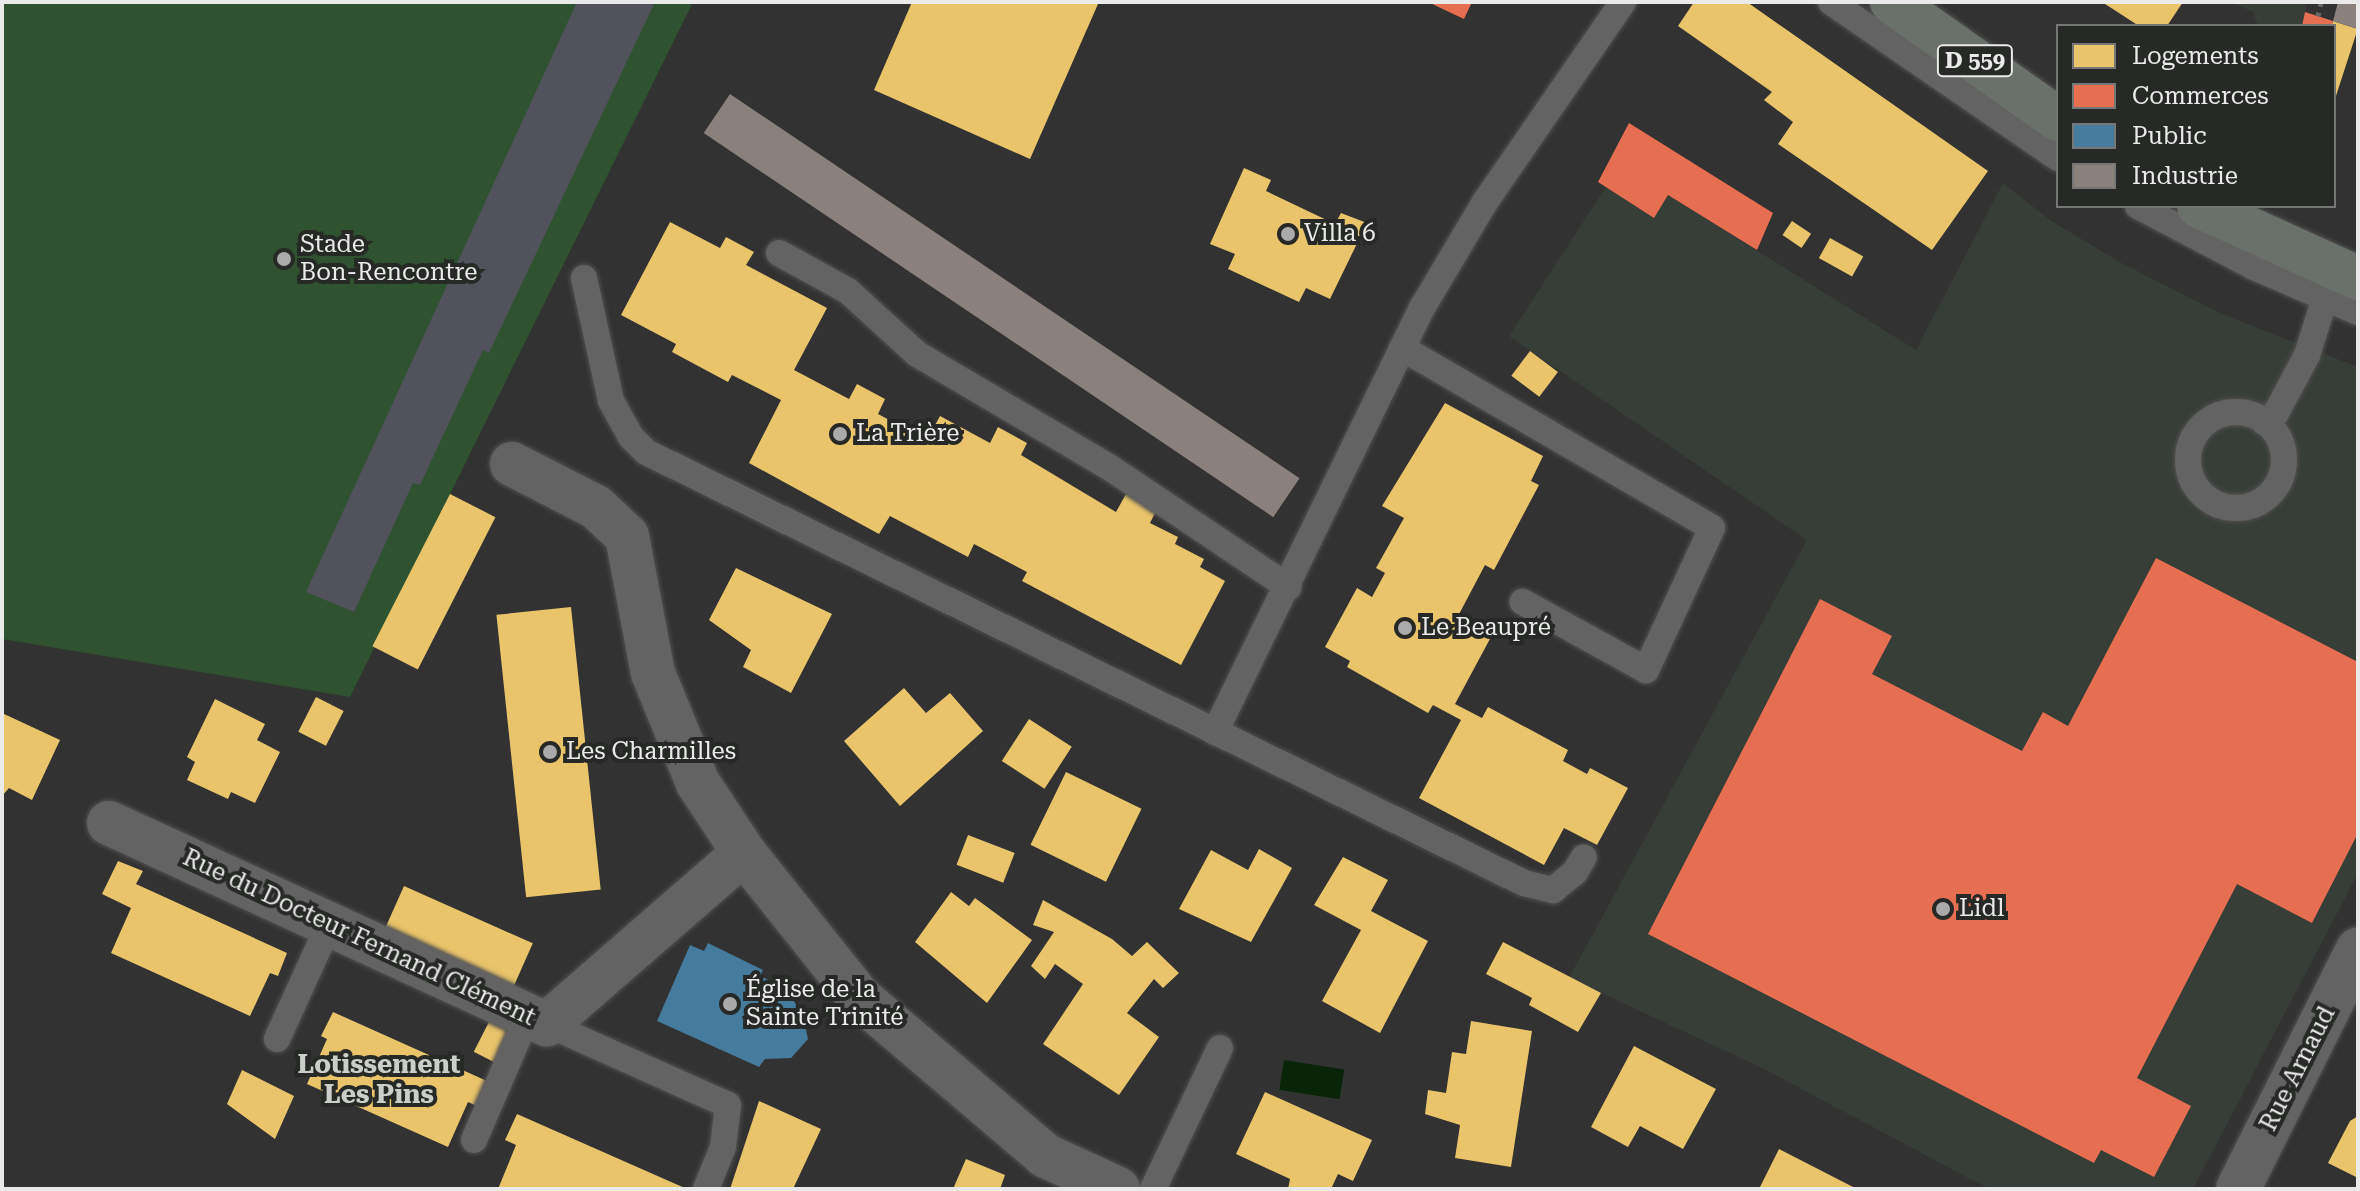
<!DOCTYPE html>
<meta charset="utf-8">
<style>
body{margin:0}
#map{position:relative;width:2360px;height:1191px;overflow:hidden;background:#323232;font-family:"Roboto Serif",serif}
div>[style]{position:absolute}
.built>*{inset:0;background:#373d37}
.green>*{inset:0;background:#2f5230}
.water>*{inset:0;background:#08250a;transform-origin:0 0}
.homes>*{inset:0;background:#e9c46a;transform-origin:0 0}
.shops>*{inset:0;background:#e76f51}
.public>*{inset:0;background:#457b9d}
.industry>*{inset:0;background:#8a817c;transform-origin:0 0}
.building>*{inset:0;background:#51525c}
.path>*{height:5px;margin-top:-2.5px;transform-origin:0;background:repeating-linear-gradient(90deg,#656565 0 4px,transparent 0 10px)}
.roads{filter:drop-shadow(0 0 2px #505050) drop-shadow(0 0 2px #505050)}
.service>*{height:26px;margin:-13px;padding:0 13px;transform-origin:13px;border-radius:13px;background:#636363}
.service>.ring{margin:-13px;padding:0;box-sizing:content-box;background:none;border:26px solid #636363;border-radius:50%}
.minor>*{height:44px;margin:-22px;padding:0 22px;transform-origin:22px;border-radius:22px;background:#636363}
.primary>*{height:44px;margin:-22px;padding:0 22px;transform-origin:22px;border-radius:22px;background:#6a706a}
.dots>*{width:22px;height:22px;translate:-50% -50%;box-sizing:border-box;border:4px solid #272927;border-radius:50%}
span{translate:-50% -50%;white-space:nowrap;text-align:center;line-height:1.15;-webkit-text-stroke:8px #272927;paint-order:stroke}
.shield-label span{padding:2px 6px;background:#272927;border:2px solid;border-radius:6px;-webkit-text-stroke-width:0}
.shield-label{font-size:22px;color:#e9eae9;font-weight:700}
.poi-label{font-size:24px;color:#e9eae9}
.left{translate:0 -50%;text-align:left}
.street-label{font-size:24px;color:#e9eae9}
.neighbourhood-label{font-size:26px;color:#cbcecb;font-weight:700}
.frame{position:absolute;inset:0;border:4px solid #e9eae9;pointer-events:none}
.legend{position:absolute;left:2056px;top:24px;width:280px;height:184px;box-sizing:border-box;background:#272927;border:2px solid #757675;margin:0;padding:10px 14px;list-style:none;font-size:24px;color:#e9eae9}
.legend li{display:flex;align-items:center;gap:16px;height:40px}
.legend b{width:40px;border:2px solid #757675}
</style>
<div id="map">
<div class="built">
<div style="clip-path:polygon(2231px 2px,2307px 2px,2302px 26px,2258px 26px,2253px 12px)"></div>
<div style="clip-path:polygon(2003px 183px,2050px 220px,2123px 264px,2222px 314px,2358px 367px,2358px 873px,2193px 1189px,1989px 1189px,1762px 1068px,1569px 978px,1807px 540px,1509px 336px,1606px 187px,1654px 217px,1668px 195px,1916px 350px)"></div>
</div>
<div class="green">
<div style="clip-path:polygon(2px 2px,693px 2px,350px 697px,2px 639px)"></div>
</div>
<div class="water">
<div style="left:1284px;top:1060px;width:61px;height:30px;rotate:9deg"></div>
</div>
<div class="homes">
<div style="clip-path:polygon(912px 2px,1098px 4px,1030px 159px,874px 90px)"></div>
<div style="clip-path:polygon(1694px 2px,1747px 2px,1988px 171px,1932px 250px,1778px 144px,1793px 122px,1764px 100px,1772px 92px,1678px 26px)"></div>
<div style="clip-path:polygon(2102px 2px,2183px 2px,2167px 26px,2139px 26px)"></div>
<div style="left:2333px;top:21px;width:26px;height:162px;rotate:18deg"></div>
<div style="clip-path:polygon(1244px 168px,1271px 180px,1266px 191px,1335px 224px,1341px 213px,1367px 223px,1330px 299px,1306px 288px,1299px 302px,1228px 269px,1235px 254px,1210px 244px)"></div>
<div style="left:1792px;top:221px;width:23px;height:17px;rotate:34deg"></div>
<div style="clip-path:polygon(670px 222px,720px 248px,726px 237px,754px 252px,746px 265px,827px 308px,794px 370px,849px 399px,857px 384px,885px 399px,878px 414px,927px 440px,940px 416px,990px 443px,998px 427px,1027px 443px,1021px 455px,1116px 512px,1126px 494px,1156px 511px,1150px 523px,1178px 537px,1175px 544px,1204px 559px,1200px 567px,1225px 581px,1181px 665px,1022px 581px,1027px 572px,974px 544px,968px 557px,890px 516px,879px 534px,749px 463px,781px 400px,732px 375px,728px 382px,672px 352px,676px 344px,621px 315px)"></div>
<div style="left:1830px;top:238px;width:38px;height:23px;rotate:29deg"></div>
<div style="left:1530px;top:351px;width:35px;height:31px;rotate:37deg"></div>
<div style="clip-path:polygon(1445px 403px,1543px 456px,1531px 481px,1539px 485px,1494px 570px,1485px 565px,1457px 618px,1491px 637px,1455px 704px,1482px 718px,1488px 707px,1568px 750px,1563px 761px,1587px 774px,1590px 768px,1628px 788px,1597px 845px,1564px 828px,1544px 865px,1419px 798px,1461px 720px,1433px 705px,1428px 713px,1347px 667px,1350px 661px,1325px 647px,1357px 588px,1372px 597px,1385px 573px,1376px 568px,1404px 518px,1382px 506px)"></div>
<div style="left:450px;top:494px;width:51px;height:171px;rotate:27deg"></div>
<div style="clip-path:polygon(736px 568px,832px 614px,791px 693px,743px 667px,751px 650px,709px 620px)"></div>
<div style="left:571px;top:607px;width:284px;height:75px;rotate:84deg"></div>
<div style="clip-path:polygon(904px 688px,926px 713px,950px 693px,983px 731px,900px 806px,844px 741px)"></div>
<div style="left:316px;top:697px;width:31px;height:39px;rotate:27deg"></div>
<div style="clip-path:polygon(215px 699px,265px 724px,257px 740px,280px 752px,255px 803px,231px 792px,228px 799px,187px 780px,195px 762px,187px 757px)"></div>
<div style="clip-path:polygon(2px 713px,60px 740px,32px 800px,9px 788px,2px 796px)"></div>
<div style="left:1029px;top:719px;width:51px;height:50px;rotate:33deg"></div>
<div style="left:1066px;top:772px;width:84px;height:81px;rotate:26deg"></div>
<div style="left:968px;top:835px;width:50px;height:32px;rotate:21deg"></div>
<div style="clip-path:polygon(1259px 849px,1292px 868px,1251px 942px,1179px 909px,1211px 850px,1248px 870px)"></div>
<div style="clip-path:polygon(1343px 857px,1388px 880px,1371px 911px,1428px 941px,1380px 1033px,1322px 1001px,1361px 930px,1314px 905px)"></div>
<div style="clip-path:polygon(118px 861px,143px 871px,136px 884px,287px 953px,278px 976px,270px 973px,250px 1016px,111px 953px,131px 908px,102px 894px)"></div>
<div style="left:404px;top:886px;width:141px;height:51px;rotate:24deg"></div>
<div style="clip-path:polygon(951px 892px,969px 906px,975px 898px,1032px 940px,987px 1003px,915px 942px)"></div>
<div style="clip-path:polygon(1043px 900px,1112px 939px,1132px 956px,1147px 942px,1179px 973px,1163px 988px,1154px 979px,1127px 1013px,1159px 1037px,1119px 1095px,1043px 1044px,1083px 984px,1055px 964px,1045px 979px,1031px 966px,1054px 932px,1033px 925px)"></div>
<div style="clip-path:polygon(1503px 942px,1601px 993px,1578px 1032px,1529px 1005px,1532px 998px,1486px 974px)"></div>
<div style="clip-path:polygon(333px 1012px,487px 1081px,477px 1106px,468px 1102px,448px 1147px,307px 1084px,327px 1039px,321px 1036px)"></div>
<div style="left:491px;top:1018px;width:27px;height:38px;rotate:27deg"></div>
<div style="clip-path:polygon(1471px 1021px,1532px 1031px,1511px 1167px,1455px 1158px,1460px 1125px,1425px 1114px,1428px 1090px,1446px 1093px,1452px 1052px,1466px 1054px)"></div>
<div style="clip-path:polygon(1634px 1046px,1716px 1089px,1683px 1149px,1640px 1126px,1628px 1147px,1591px 1127px)"></div>
<div style="clip-path:polygon(242px 1070px,294px 1096px,275px 1139px,227px 1104px)"></div>
<div style="clip-path:polygon(1265px 1092px,1372px 1140px,1353px 1181px,1338px 1174px,1331px 1189px,1288px 1189px,1290px 1179px,1236px 1154px)"></div>
<div style="clip-path:polygon(759px 1101px,821px 1129px,793px 1189px,730px 1189px)"></div>
<div style="clip-path:polygon(517px 1114px,687px 1189px,498px 1189px,516px 1145px,505px 1140px)"></div>
<div style="clip-path:polygon(2358px 1116px,2358px 1178px,2328px 1163px,2350px 1121px)"></div>
<div style="clip-path:polygon(1779px 1149px,1857px 1189px,1759px 1189px)"></div>
<div style="clip-path:polygon(966px 1159px,1005px 1175px,1000px 1189px,953px 1189px)"></div>
</div>
<div class="shops">
<div style="clip-path:polygon(1428px 2px,1472px 2px,1464px 19px)"></div>
<div style="clip-path:polygon(2305px 12px,2333px 21px,2331px 26px,2302px 26px)"></div>
<div style="clip-path:polygon(1629px 123px,1773px 213px,1757px 250px,1668px 195px,1654px 218px,1598px 182px)"></div>
<div style="clip-path:polygon(2156px 558px,2358px 662px,2358px 833px,2312px 923px,2237px 884px,2137px 1078px,2191px 1106px,2154px 1177px,2101px 1150px,2094px 1163px,1648px 934px,1820px 599px,1892px 636px,1872px 674px,2022px 751px,2043px 712px,2068px 726px)"></div>
</div>
<div class="public">
<div style="clip-path:polygon(708px 943px,763px 970px,760px 976px,795px 993px,791px 998px,802px 1011px,808px 1039px,791px 1058px,765px 1059px,759px 1067px,657px 1021px,690px 945px,704px 951px)"></div>
</div>
<div class="industry">
<div style="clip-path:polygon(2338px 2px,2358px 2px,2358px 29px,2333px 21px)"></div>
<div style="left:730px;top:94px;width:687px;height:47px;rotate:34deg"></div>
</div>
<div class="building">
<div style="clip-path:polygon(577px 2px,655px 2px,489px 353px,483px 350px,420px 485px,413px 483px,354px 612px,306px 592px)"></div>
</div>
<div class="path">
<div style="left:2318px;top:16px;width:14px;rotate:-78deg"></div>
</div>
<div class="roads">
<div class="service">
<div style="left:1831px;top:2px;width:275px;rotate:34.5deg"></div>
<div style="left:2138px;top:206px;width:131px;rotate:27.7deg"></div>
<div style="left:2254px;top:267px;width:113px;rotate:23.4deg"></div>
<div style="left:779px;top:253px;width:79px;rotate:28.8deg"></div>
<div style="left:848px;top:291px;width:93px;rotate:42.4deg"></div>
<div style="left:917px;top:354px;width:223px;rotate:30.5deg"></div>
<div style="left:1109px;top:467px;width:216px;rotate:33.8deg"></div>
<div style="left:584px;top:278px;width:126px;rotate:77.6deg"></div>
<div style="left:611px;top:401px;width:41px;rotate:60.9deg"></div>
<div style="left:631px;top:437px;width:21px;rotate:45deg"></div>
<div style="left:646px;top:452px;width:978px;rotate:26.15deg"></div>
<div style="left:1524px;top:883px;width:30px;rotate:14deg"></div>
<div style="left:1553px;top:890px;width:28px;rotate:-39deg"></div>
<div style="left:1575px;top:872px;width:17px;rotate:-59deg"></div>
<div style="left:1402px;top:348px;width:358px;rotate:30.1deg"></div>
<div style="left:1712px;top:528px;width:157px;rotate:114.9deg"></div>
<div style="left:1646px;top:670px;width:141px;rotate:-151.1deg"></div>
<div class="ring" style="left:2188px;top:412px;width:70px;height:70px"></div>
<div style="left:2264px;top:422px;width:15px;rotate:-37deg"></div>
<div style="left:2276px;top:413px;width:66px;rotate:-61.9deg"></div>
<div style="left:2307px;top:355px;width:77px;rotate:-72.5deg"></div>
<div style="left:1215px;top:732px;width:472px;rotate:-64deg"></div>
<div style="left:1422px;top:308px;width:123px;rotate:-59.3deg"></div>
<div style="left:1485px;top:202px;width:243px;rotate:-55.4deg"></div>
<div style="left:547px;top:1024px;width:198px;rotate:24.1deg"></div>
<div style="left:728px;top:1105px;width:42px;rotate:96.8deg"></div>
<div style="left:723px;top:1147px;width:45px;rotate:112deg"></div>
<div style="left:277px;top:1039px;width:125px;rotate:-65.5deg"></div>
<div style="left:474px;top:1140px;width:136px;rotate:-66.6deg"></div>
<div style="left:1153px;top:1189px;width:156px;rotate:-64.6deg"></div>
</div>
<div class="minor">
<div style="left:512px;top:464px;width:94px;rotate:27.1deg"></div>
<div style="left:596px;top:507px;width:42px;rotate:43.1deg"></div>
<div style="left:627px;top:536px;width:139px;rotate:79.3deg"></div>
<div style="left:653px;top:673px;width:119px;rotate:67.8deg"></div>
<div style="left:698px;top:783px;width:84px;rotate:56.7deg"></div>
<div style="left:744px;top:853px;width:184px;rotate:51.4deg"></div>
<div style="left:859px;top:997px;width:245px;rotate:40.4deg"></div>
<div style="left:1046px;top:1156px;width:79px;rotate:24.6deg"></div>
<div style="left:109px;top:823px;width:482px;rotate:24.7deg"></div>
<div style="left:547px;top:1024px;width:261px;rotate:-41deg"></div>
<div style="left:2238px;top:1189px;width:268px;rotate:-63.4deg"></div>
</div>
<div class="primary">
<div style="left:1892px;top:2px;width:203px;rotate:35.2deg"></div>
<div style="left:2199px;top:206px;width:175px;rotate:24.4deg"></div>
</div>
</div>
<div class="dots">
<div style="left:1288px;top:234px;background:#a9aaa9"></div>
<div style="left:284px;top:259px;background:#a9aaa9"></div>
<div style="left:840px;top:434px;background:#a9aaa9"></div>
<div style="left:1405px;top:628px;background:#a9aaa9"></div>
<div style="left:550px;top:752px;background:#a9aaa9"></div>
<div style="left:1943px;top:909px;background:#a9aaa9"></div>
<div style="left:730px;top:1004px;background:#a9aaa9"></div>
</div>
<div class="shield-label">
<span style="left:1975px;top:61px">D 559</span>
</div>
<div class="poi-label">
<span class="left" style="left:1304px;top:234px">Villa 6</span>
<span class="left" style="left:300px;top:259px">Stade<br>Bon-Rencontre</span>
<span class="left" style="left:856px;top:434px">La Trière</span>
<span class="left" style="left:1421px;top:628px">Le Beaupré</span>
<span class="left" style="left:566px;top:752px">Les Charmilles</span>
<span class="left" style="left:1959px;top:909px">Lidl</span>
<span class="left" style="left:746px;top:1004px">Église de la<br>Sainte Trinité</span>
</div>
<div class="street-label">
<span style="left:359px;top:938px;rotate:25deg">Rue du Docteur Fernand Clément</span>
<span style="left:2298px;top:1069px;rotate:-63deg">Rue Arnaud</span>
</div>
<div class="neighbourhood-label">
<span style="left:379px;top:1080px">Lotissement<br>Les Pins</span>
</div>
<div class="frame"></div>
<ul class="legend">
<li><b style="height:22px;background:#e9c46a"></b>Logements</li>
<li><b style="height:22px;background:#e76f51"></b>Commerces</li>
<li><b style="height:22px;background:#457b9d"></b>Public</li>
<li><b style="height:22px;background:#8a817c"></b>Industrie</li>
</ul>
</div>
